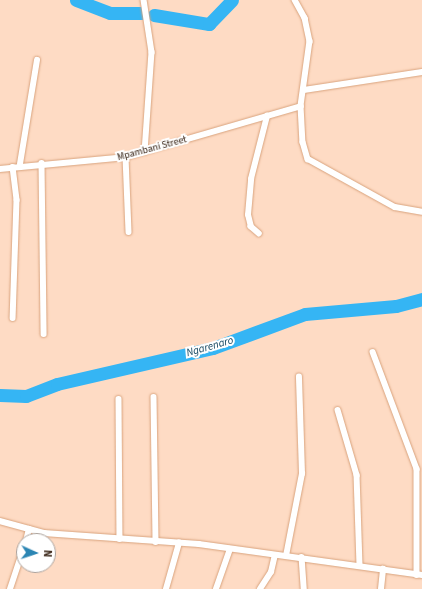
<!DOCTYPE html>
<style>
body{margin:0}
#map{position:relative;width:422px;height:589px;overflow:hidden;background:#fedbc4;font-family:"Source Sans 3",sans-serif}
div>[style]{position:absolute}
.river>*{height:13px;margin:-6.5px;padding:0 6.5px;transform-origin:6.5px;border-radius:6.5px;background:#35b5f4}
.roads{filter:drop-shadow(0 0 1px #d9a37d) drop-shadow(0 0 1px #d9a37d)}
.street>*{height:5.5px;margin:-2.75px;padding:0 2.75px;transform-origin:2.75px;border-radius:2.75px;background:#fff}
span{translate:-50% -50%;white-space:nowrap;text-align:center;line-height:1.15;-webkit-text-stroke:4px #fff;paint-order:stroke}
.street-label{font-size:10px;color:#2f1a0b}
.water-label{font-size:11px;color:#093e58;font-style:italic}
.north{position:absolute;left:16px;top:533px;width:40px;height:40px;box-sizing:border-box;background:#fff;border:1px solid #aca39d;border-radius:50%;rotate:93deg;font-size:11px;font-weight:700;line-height:16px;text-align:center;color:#2f1a0b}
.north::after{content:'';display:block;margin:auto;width:14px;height:18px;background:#2b85b3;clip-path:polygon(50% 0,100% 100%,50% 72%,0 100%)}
</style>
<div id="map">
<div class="river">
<div style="left:76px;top:0;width:36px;rotate:21deg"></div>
<div style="left:110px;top:13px;width:32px"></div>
<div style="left:154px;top:15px;width:56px;rotate:9.3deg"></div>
<div style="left:209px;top:24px;width:33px;rotate:-46deg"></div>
<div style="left:0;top:395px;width:26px;rotate:2deg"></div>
<div style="left:26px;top:396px;width:33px;rotate:-21deg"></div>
<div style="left:57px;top:384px;width:160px;rotate:-13deg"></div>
<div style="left:213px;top:348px;width:98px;rotate:-20.3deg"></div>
<div style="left:305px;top:314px;width:91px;rotate:-5deg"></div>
<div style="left:396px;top:306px;width:27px;rotate:-15deg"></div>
</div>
<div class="roads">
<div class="street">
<div style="left:144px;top:0;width:53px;rotate:81.3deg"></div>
<div style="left:152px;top:52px;width:100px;rotate:94deg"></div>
<div style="left:295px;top:0;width:21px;rotate:61deg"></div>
<div style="left:305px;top:18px;width:24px;rotate:78deg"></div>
<div style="left:310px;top:41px;width:66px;rotate:97.9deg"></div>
<div style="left:301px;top:106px;width:36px;rotate:87deg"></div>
<div style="left:303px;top:142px;width:18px;rotate:74deg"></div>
<div style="left:308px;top:159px;width:99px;rotate:28.9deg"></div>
<div style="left:395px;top:207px;width:27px;rotate:10deg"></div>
<div style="left:304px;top:90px;width:119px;rotate:-8.7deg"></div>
<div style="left:126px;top:157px;width:75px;rotate:87.7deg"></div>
<div style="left:42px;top:163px;width:171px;rotate:89.3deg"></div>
<div style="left:20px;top:164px;width:105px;rotate:-80.7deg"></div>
<div style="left:13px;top:167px;width:33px;rotate:83deg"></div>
<div style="left:17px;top:200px;width:118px;rotate:91.9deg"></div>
<div style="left:0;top:169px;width:127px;rotate:-5.4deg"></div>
<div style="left:126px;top:157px;width:182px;rotate:-16.2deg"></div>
<div style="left:259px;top:234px;width:11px;rotate:-139deg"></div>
<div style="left:251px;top:227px;width:12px;rotate:-104deg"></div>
<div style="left:248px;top:215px;width:36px;rotate:-85deg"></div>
<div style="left:251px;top:179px;width:65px;rotate:-75.7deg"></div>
<div style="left:373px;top:352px;width:125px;rotate:69.4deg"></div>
<div style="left:417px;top:469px;width:106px;rotate:90deg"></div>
<div style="left:154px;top:397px;width:145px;rotate:89.2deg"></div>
<div style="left:119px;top:399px;width:140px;rotate:89.6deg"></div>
<div style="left:338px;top:410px;width:68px;rotate:73.7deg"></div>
<div style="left:357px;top:475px;width:90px;rotate:88.1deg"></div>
<div style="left:0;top:521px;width:46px;rotate:15.3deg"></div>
<div style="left:44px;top:533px;width:155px;rotate:4.1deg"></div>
<div style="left:199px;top:544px;width:225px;rotate:7.9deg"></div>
<div style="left:26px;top:541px;width:12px;rotate:-76deg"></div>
<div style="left:286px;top:556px;width:84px;rotate:-79deg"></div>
<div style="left:302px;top:474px;width:97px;rotate:-91.8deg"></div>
<div style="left:302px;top:557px;width:32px;rotate:86deg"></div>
<div style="left:10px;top:589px;width:44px;rotate:-71.6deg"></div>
<div style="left:166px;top:589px;width:48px;rotate:-74.2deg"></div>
<div style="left:216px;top:589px;width:42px;rotate:-70.7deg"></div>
<div style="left:260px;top:589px;width:20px;rotate:-57deg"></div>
<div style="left:271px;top:572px;width:17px;rotate:-77deg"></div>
<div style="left:381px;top:589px;width:20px;rotate:-84deg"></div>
</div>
</div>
<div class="street-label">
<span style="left:152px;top:149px;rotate:-15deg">Mpambani Street</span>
</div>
<div class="water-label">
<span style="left:210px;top:347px;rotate:-16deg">Ngarenaro</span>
</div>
<div class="north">N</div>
</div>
